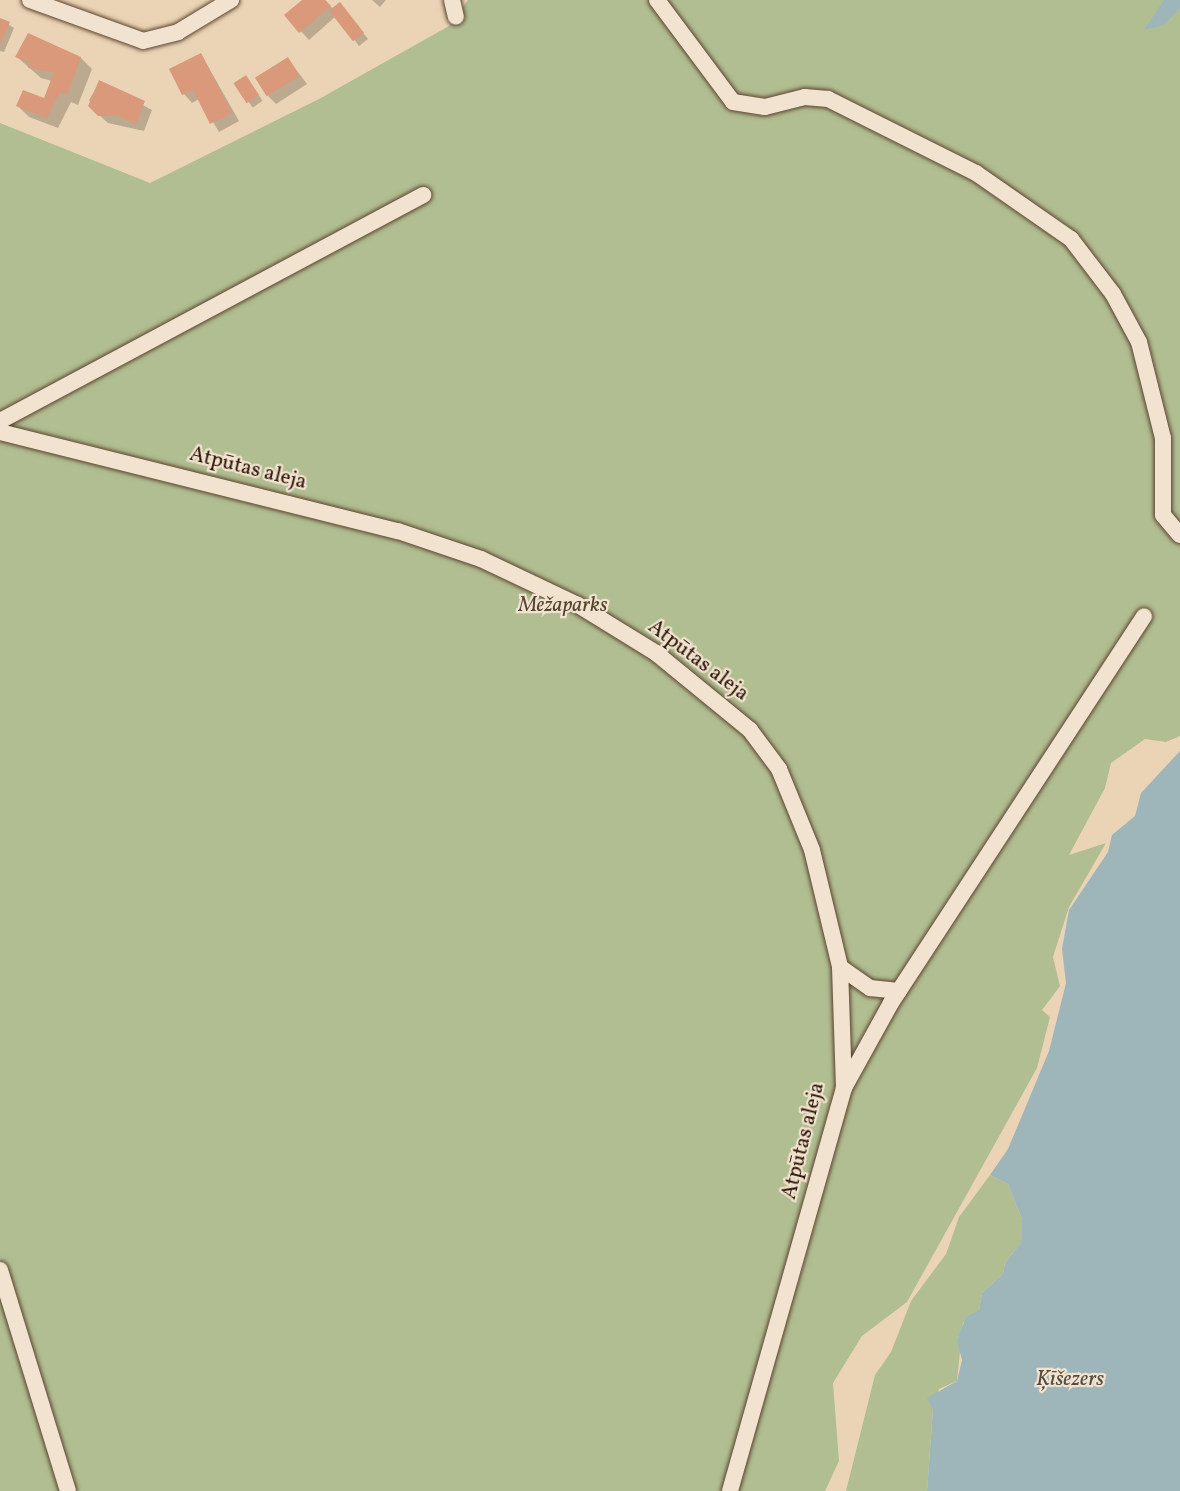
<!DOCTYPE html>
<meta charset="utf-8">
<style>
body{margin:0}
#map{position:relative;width:1180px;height:1491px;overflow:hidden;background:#ead4b5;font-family:Vollkorn,serif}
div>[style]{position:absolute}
.green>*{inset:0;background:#b1be91}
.water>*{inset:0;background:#9eb5ba}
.shadow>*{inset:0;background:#0003;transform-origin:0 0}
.building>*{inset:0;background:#d9997a;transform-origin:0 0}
.roads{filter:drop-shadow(0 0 2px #5c4330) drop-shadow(0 0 2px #5c4330)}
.minor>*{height:16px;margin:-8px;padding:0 8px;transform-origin:8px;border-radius:8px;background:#f1e3cf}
span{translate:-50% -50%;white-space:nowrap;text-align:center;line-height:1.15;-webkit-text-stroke:4.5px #f1e3cf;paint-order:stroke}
.street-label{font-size:21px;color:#2c1304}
.park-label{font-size:21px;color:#54462e;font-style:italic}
.water-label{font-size:22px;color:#544c44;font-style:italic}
</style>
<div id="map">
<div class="green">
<div style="clip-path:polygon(468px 0,1180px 0,1180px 736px,1166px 742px,1145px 739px,1111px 763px,1105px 788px,1069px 855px,1106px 843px,1069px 907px,1053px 957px,1060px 986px,1042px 1010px,1050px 1017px,1037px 1068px,907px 1302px,862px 1336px,833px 1383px,839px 1461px,825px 1491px,0 1491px,0 123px,150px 183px,319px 99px,449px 26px)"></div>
<div style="clip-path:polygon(990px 1175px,1008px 1184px,1022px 1219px,1022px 1241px,1005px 1263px,1003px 1274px,982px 1293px,979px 1310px,963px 1323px,957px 1381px,939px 1389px,933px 1409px,927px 1491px,846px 1491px,875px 1375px,891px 1352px,911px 1301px,946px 1254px,959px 1217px)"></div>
</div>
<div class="water">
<div style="clip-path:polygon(1164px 0,1180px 0,1180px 8px,1164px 25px,1144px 30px)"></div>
<div style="clip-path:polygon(1180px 751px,1180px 1491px,927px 1491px,933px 1409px,927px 1398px,957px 1381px,962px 1360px,957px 1341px,966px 1317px,979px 1310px,982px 1293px,1003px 1274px,1005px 1263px,1022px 1241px,1022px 1219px,1008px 1184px,990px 1175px,1008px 1149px,1049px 1051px,1066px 983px,1062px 949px,1069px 910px,1108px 852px,1112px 835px,1135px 816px,1141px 793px)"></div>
</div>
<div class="shadow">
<div style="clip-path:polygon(304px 0,325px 0,333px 9px,340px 4px,368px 39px,359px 46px,336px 16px,309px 40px,287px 16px)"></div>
<div style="clip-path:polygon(372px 0,386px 0,380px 7px)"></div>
<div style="clip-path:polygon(0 19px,14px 28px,4px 52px,0 51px)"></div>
<div style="clip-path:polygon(201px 54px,239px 121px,219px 132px,199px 99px,192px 103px,184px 94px,171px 70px)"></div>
<div style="clip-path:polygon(17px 57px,81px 58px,92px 69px,78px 105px,71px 102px,58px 128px,29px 117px,18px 106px,45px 100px,52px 81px,41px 78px)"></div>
<div style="clip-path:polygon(288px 59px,307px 84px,276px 104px,268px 96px)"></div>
<div style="left:246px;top:77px;width:29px;height:12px;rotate:55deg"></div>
<div style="clip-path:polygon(100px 82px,152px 110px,144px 131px,108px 123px,99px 115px,89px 100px)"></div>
</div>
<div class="building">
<div style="clip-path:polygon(302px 0,325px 0,331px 6px,299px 33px,284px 15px)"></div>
<div style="left:340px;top:2px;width:39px;height:14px;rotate:52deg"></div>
<div style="clip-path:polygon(0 18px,10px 22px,0 44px)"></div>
<div style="clip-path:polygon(28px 33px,81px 57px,67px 95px,60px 92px,47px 118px,16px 106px,23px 90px,44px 98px,54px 72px,28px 68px,30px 63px,15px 57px)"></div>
<div style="clip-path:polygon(201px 53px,232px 113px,210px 124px,193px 90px,182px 95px,169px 69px)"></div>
<div style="left:288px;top:57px;width:22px;height:39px;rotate:58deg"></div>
<div style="left:246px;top:75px;width:24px;height:15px;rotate:57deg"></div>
<div style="clip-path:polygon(99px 80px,145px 101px,136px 124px,119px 116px,98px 116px,88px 106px)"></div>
</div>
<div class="roads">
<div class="minor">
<div style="left:30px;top:0;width:120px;rotate:19.9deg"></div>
<div style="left:143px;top:41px;width:36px;rotate:-14deg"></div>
<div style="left:178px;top:32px;width:62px;rotate:-31.1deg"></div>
<div style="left:452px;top:0;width:17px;rotate:77deg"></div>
<div style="left:657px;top:0;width:127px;rotate:53.3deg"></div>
<div style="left:733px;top:102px;width:32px;rotate:9deg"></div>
<div style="left:765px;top:107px;width:41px;rotate:-14deg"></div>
<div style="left:805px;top:97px;width:23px;rotate:5deg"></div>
<div style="left:828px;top:99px;width:165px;rotate:26.6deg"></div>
<div style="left:976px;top:173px;width:116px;rotate:34.8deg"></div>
<div style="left:1071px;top:239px;width:69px;rotate:52.6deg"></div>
<div style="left:1113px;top:294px;width:55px;rotate:61.6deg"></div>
<div style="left:1139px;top:342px;width:99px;rotate:76deg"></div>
<div style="left:1163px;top:438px;width:77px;rotate:90deg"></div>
<div style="left:1163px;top:515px;width:26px;rotate:50deg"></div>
<div style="left:0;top:421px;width:480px;rotate:-28.1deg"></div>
<div style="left:0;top:432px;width:410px;rotate:14deg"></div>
<div style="left:398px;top:531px;width:88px;rotate:18.6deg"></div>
<div style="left:481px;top:559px;width:107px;rotate:25.4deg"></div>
<div style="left:578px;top:605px;width:92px;rotate:31.6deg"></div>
<div style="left:656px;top:653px;width:122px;rotate:39.3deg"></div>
<div style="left:750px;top:730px;width:49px;rotate:53.4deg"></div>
<div style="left:779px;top:769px;width:87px;rotate:67.8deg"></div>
<div style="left:812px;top:850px;width:120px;rotate:76.5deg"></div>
<div style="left:840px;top:967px;width:121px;rotate:88.1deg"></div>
<div style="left:844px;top:1088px;width:419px;rotate:105.8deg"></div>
<div style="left:840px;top:967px;width:37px;rotate:35deg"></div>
<div style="left:870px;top:988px;width:29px;rotate:6deg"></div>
<div style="left:844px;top:1088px;width:97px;rotate:-61.1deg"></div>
<div style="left:891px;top:1003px;width:462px;rotate:-56.8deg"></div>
<div style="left:0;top:1270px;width:231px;rotate:72.9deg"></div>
</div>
</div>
<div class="street-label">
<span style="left:248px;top:469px;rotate:14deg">Atpūtas aleja</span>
<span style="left:698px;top:661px;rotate:37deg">Atpūtas aleja</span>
<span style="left:804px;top:1141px;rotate:-76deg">Atpūtas aleja</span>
</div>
<div class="park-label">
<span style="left:563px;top:606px">Mežaparks</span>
</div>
<div class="water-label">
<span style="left:1070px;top:1380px">Ķīšezers</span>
</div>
</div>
